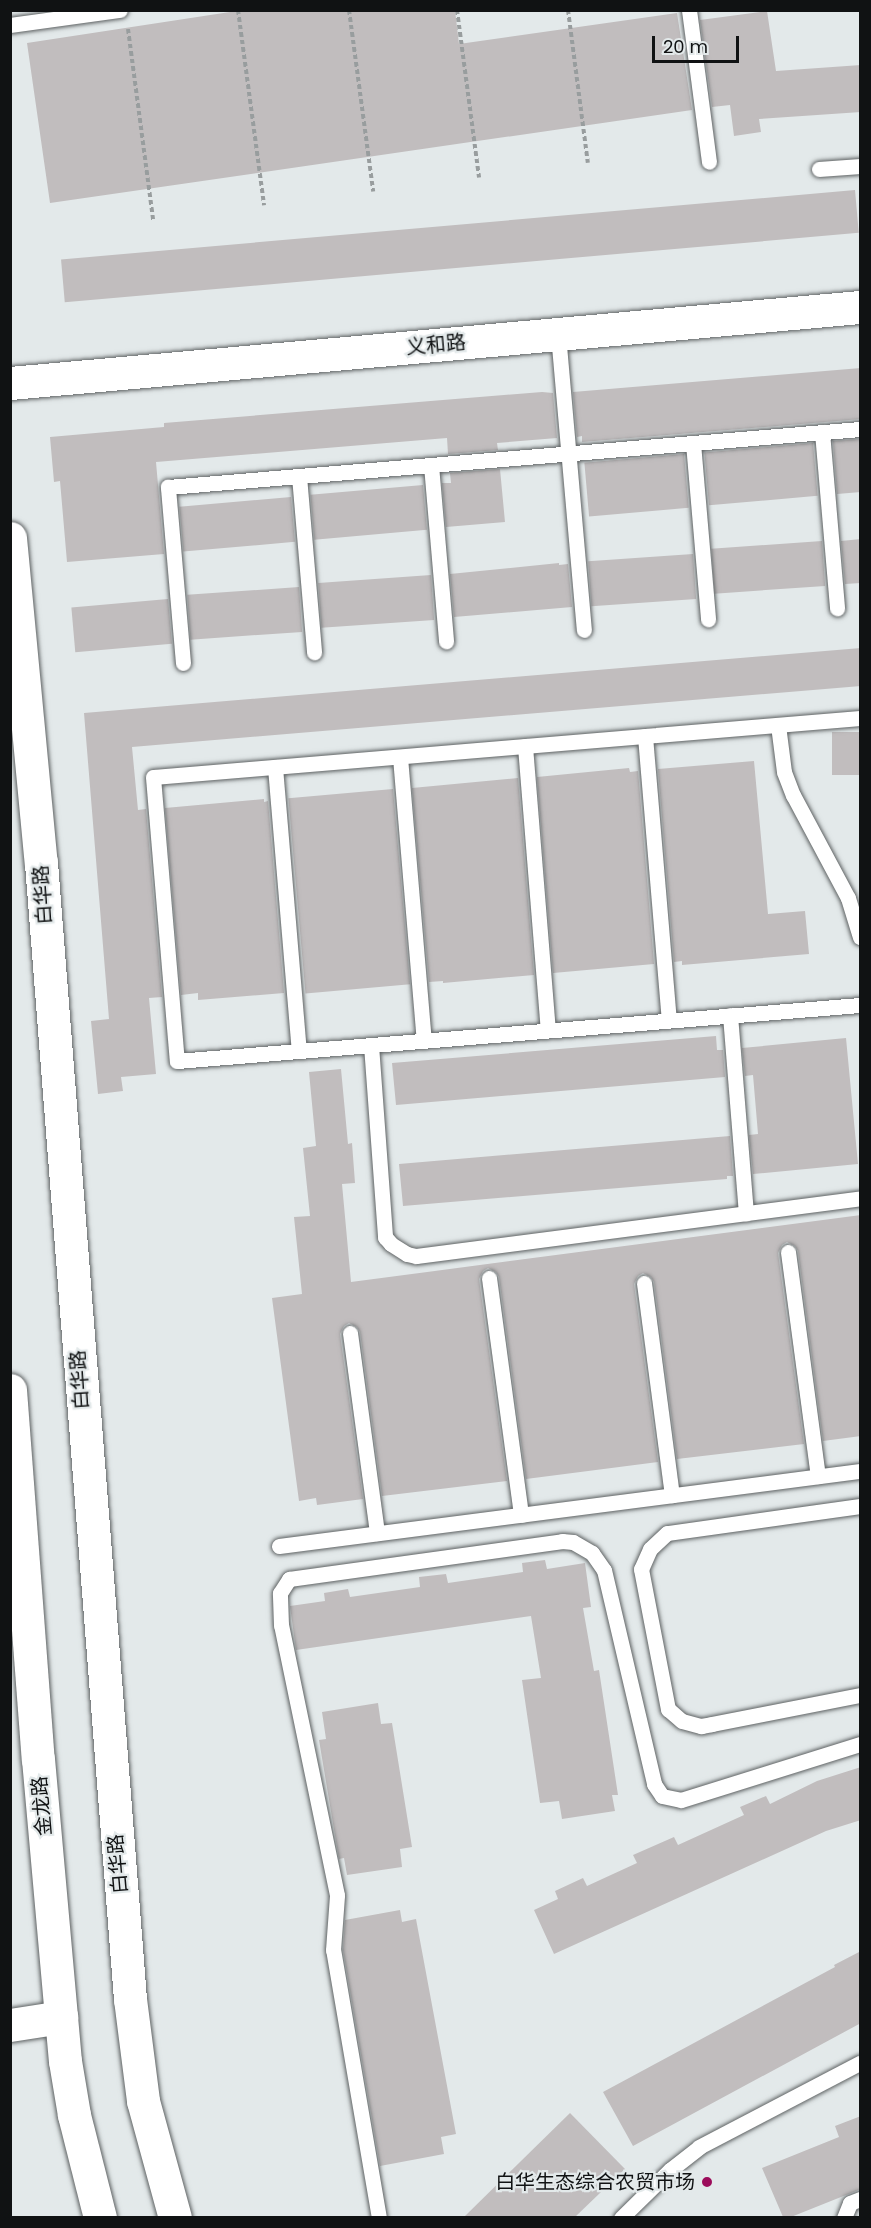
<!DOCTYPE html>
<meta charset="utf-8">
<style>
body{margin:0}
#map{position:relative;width:871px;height:2228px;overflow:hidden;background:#e3e9ea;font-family:Poppins,"Noto Sans SC",sans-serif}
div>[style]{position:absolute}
.building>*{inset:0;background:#c1bdbe;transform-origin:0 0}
.path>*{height:4px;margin-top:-2px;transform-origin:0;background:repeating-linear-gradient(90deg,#989d9e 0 4.5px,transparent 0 7.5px)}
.roads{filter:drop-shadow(0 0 2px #5e6263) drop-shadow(0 0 2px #5e6263)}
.lane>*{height:15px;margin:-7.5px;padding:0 7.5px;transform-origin:7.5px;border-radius:7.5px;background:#fff}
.secondary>*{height:33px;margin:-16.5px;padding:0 16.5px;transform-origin:16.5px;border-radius:16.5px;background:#fff}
.dots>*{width:16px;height:16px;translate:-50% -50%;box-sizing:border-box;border:3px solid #e3e9ea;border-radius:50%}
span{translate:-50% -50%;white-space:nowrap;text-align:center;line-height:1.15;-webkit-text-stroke:4.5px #e3e9ea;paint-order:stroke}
.street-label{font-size:20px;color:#101213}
.poi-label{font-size:20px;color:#101213}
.right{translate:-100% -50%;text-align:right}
.frame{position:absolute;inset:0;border:12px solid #101213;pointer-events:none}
.scale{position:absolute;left:652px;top:36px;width:87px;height:27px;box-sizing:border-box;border:3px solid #101213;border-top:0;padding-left:8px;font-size:18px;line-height:21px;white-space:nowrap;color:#101213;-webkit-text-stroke:4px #e3e9ea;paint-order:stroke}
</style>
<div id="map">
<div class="building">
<div style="clip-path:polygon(243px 10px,455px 10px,459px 44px,677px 13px,692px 110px,50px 203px,27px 43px)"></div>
<div style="clip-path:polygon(767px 11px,776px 71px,861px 65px,861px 112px,759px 119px,761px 132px,734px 136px,730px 105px,712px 107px,700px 20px)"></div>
<div style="left:855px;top:190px;width:43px;height:797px;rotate:85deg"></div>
<div style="clip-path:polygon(861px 368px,861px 419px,582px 442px,582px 436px,577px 437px,573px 392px)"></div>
<div style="clip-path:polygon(542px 392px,553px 393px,557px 438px,497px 443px,498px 450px,448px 454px,447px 438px,156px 462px,164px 554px,67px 562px,60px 481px,54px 482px,50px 437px,164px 427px,164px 423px)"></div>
<div style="clip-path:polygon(861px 439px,861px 492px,837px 494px,833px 441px)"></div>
<div style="left:813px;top:443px;width:53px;height:109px;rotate:85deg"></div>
<div style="left:684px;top:454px;width:54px;height:100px;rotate:85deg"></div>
<div style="clip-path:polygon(500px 469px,505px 522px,446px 527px,442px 483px,451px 483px,450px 473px)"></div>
<div style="left:423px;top:485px;width:45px;height:113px;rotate:85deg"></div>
<div style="left:291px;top:497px;width:45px;height:112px;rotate:85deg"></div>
<div style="clip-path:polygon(861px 539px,861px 583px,845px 584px,841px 541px)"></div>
<div style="left:822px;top:541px;width:45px;height:111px;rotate:86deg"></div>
<div style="left:693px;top:554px;width:45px;height:105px;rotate:86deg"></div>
<div style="clip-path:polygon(559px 563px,559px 565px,568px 564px,572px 607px,454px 617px,450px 574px)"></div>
<div style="left:431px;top:575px;width:45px;height:113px;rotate:86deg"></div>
<div style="left:299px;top:587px;width:45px;height:112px;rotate:86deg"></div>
<div style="left:168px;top:599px;width:45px;height:97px;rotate:85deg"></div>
<div style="clip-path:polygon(861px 648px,861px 686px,132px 747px,138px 810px,146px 809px,162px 997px,149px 998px,156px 1074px,121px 1077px,123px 1091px,98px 1094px,91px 1021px,109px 1019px,84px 713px)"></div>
<div style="left:861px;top:732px;width:43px;height:29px;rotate:90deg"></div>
<div style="clip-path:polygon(754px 761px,768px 914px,805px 911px,809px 954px,682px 965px,682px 961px,674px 962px,658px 769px)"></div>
<div style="clip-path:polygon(629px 768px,630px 772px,638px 771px,654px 964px,553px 973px,537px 777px)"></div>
<div style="clip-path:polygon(518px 778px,534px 975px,443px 983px,443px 981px,429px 982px,412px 788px)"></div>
<div style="left:393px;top:789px;width:196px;height:105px;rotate:85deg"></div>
<div style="clip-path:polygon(264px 799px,264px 802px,268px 801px,284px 993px,198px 1000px,198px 993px,181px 995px,165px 808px)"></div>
<div style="clip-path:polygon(716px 1036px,717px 1050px,723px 1050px,725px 1077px,396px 1105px,392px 1063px)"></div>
<div style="clip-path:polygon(846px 1038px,858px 1164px,753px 1174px,749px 1135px,758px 1134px,753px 1075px,745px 1076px,742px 1048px)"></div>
<div style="clip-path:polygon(341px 1069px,348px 1144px,352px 1143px,355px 1183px,342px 1184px,351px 1282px,861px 1215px,861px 1436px,823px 1441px,798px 1251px,795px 1246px,787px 1242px,782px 1245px,778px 1253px,804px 1444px,677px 1459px,654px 1282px,651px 1277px,643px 1273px,638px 1276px,634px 1284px,658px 1462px,526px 1479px,499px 1277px,496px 1272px,488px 1268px,483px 1271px,479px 1279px,507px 1481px,382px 1496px,360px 1332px,357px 1327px,349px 1323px,344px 1326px,340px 1334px,363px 1499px,317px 1505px,316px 1498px,299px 1501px,272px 1298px,302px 1294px,294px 1217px,310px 1216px,303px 1148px,316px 1146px,309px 1072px)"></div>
<div style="clip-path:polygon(730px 1136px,733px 1176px,727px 1176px,727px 1179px,403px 1206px,399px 1164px)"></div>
<div style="clip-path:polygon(545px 1560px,547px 1569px,585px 1563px,591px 1607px,583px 1608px,594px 1671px,599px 1670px,618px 1795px,612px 1795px,615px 1811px,562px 1819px,559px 1801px,540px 1803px,522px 1680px,541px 1678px,531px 1616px,296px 1650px,290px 1606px,325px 1601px,324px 1593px,348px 1589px,350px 1597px,420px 1587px,419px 1577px,446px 1574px,448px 1583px,523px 1572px,522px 1563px)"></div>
<div style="clip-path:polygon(378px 1703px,381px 1724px,392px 1723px,412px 1847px,400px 1849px,402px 1867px,347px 1875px,344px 1858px,339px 1859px,319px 1740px,326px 1739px,322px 1712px)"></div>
<div style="clip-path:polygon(861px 1767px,861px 1820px,826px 1831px,554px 1954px,534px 1910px,558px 1899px,555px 1891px,583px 1878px,587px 1886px,637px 1863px,633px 1855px,674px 1837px,678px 1845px,744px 1815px,740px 1807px,766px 1796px,770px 1804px,817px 1781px)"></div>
<div style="clip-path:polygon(400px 1910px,402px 1922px,416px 1919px,456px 2134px,441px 2137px,444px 2154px,380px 2166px,343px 1950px,345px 1920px)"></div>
<div style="clip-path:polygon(861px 1951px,861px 2023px,633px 2146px,603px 2092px,835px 1967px,834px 1965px)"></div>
<div style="clip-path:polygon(570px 2113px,625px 2169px,575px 2217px,464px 2217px)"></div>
<div style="clip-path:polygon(861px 2116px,861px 2189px,791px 2217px,783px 2217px,762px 2168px,839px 2137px,835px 2126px)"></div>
</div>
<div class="path">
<div style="left:238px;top:10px;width:197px;rotate:82.4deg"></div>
<div style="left:349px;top:10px;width:183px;rotate:82.4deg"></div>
<div style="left:457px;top:10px;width:169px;rotate:82.5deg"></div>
<div style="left:568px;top:10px;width:154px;rotate:82.6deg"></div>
<div style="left:128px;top:29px;width:193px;rotate:82.5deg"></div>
</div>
<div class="roads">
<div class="lane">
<div style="left:689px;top:10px;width:153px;rotate:82.5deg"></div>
<div style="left:10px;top:25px;width:111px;rotate:-7.8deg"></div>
<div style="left:819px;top:169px;width:41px;rotate:-4.2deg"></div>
<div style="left:558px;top:334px;width:297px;rotate:85deg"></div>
<div style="left:822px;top:432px;width:177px;rotate:85.1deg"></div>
<div style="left:693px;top:443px;width:177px;rotate:85.1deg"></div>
<div style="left:431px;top:465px;width:177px;rotate:85.1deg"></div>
<div style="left:299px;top:476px;width:177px;rotate:85.1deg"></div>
<div style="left:183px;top:663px;width:177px;rotate:-94.9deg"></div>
<div style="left:168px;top:487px;width:694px;rotate:-4.79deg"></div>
<div style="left:860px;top:718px;width:709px;rotate:175.23deg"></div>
<div style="left:153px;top:777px;width:285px;rotate:85.2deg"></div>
<div style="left:177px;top:1061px;width:685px;rotate:-4.69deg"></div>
<div style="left:778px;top:725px;width:47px;rotate:82.7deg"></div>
<div style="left:784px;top:772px;width:25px;rotate:69deg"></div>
<div style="left:793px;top:795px;width:117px;rotate:61.9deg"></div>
<div style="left:848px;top:898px;width:41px;rotate:72.9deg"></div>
<div style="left:645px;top:736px;width:285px;rotate:85.2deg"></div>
<div style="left:525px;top:746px;width:285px;rotate:85.4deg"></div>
<div style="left:400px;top:757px;width:284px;rotate:85.2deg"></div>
<div style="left:275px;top:767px;width:285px;rotate:85.2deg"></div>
<div style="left:730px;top:1015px;width:199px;rotate:85.4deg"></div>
<div style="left:371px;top:1045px;width:193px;rotate:85.8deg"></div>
<div style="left:385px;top:1237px;width:9px;rotate:49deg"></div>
<div style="left:391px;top:1244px;width:19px;rotate:32deg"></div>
<div style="left:407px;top:1254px;width:9px;rotate:13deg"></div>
<div style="left:416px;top:1256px;width:448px;rotate:-7.4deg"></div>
<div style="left:788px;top:1252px;width:226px;rotate:82.4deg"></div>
<div style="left:489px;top:1278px;width:239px;rotate:82.3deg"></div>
<div style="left:644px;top:1283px;width:214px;rotate:82.5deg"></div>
<div style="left:350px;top:1333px;width:202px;rotate:82.3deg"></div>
<div style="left:860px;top:1506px;width:195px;rotate:172deg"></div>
<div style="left:667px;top:1533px;width:23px;rotate:137deg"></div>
<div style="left:650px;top:1549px;width:22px;rotate:114deg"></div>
<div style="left:641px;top:1569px;width:143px;rotate:79.1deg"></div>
<div style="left:668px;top:1709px;width:18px;rotate:41deg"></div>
<div style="left:682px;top:1721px;width:20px;rotate:15deg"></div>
<div style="left:701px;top:1726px;width:11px;rotate:-10deg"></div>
<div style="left:712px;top:1724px;width:151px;rotate:-11.1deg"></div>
<div style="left:279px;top:1546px;width:586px;rotate:-7.36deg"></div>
<div style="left:379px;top:2218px;width:272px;rotate:-99.7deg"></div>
<div style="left:333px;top:1950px;width:55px;rotate:-85.8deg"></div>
<div style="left:337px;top:1895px;width:276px;rotate:-101.7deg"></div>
<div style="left:281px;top:1625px;width:32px;rotate:-92deg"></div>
<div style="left:280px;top:1593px;width:17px;rotate:-57deg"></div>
<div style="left:289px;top:1579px;width:276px;rotate:-7.9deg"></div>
<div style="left:562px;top:1541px;width:11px;rotate:5deg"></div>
<div style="left:573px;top:1542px;width:22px;rotate:30deg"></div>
<div style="left:592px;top:1553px;width:21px;rotate:55deg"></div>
<div style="left:604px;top:1570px;width:220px;rotate:76.8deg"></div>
<div style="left:654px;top:1784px;width:14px;rotate:56deg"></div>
<div style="left:662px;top:1796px;width:19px;rotate:12deg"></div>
<div style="left:681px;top:1800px;width:188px;rotate:-17.4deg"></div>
<div style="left:621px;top:2218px;width:69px;rotate:-44.4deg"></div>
<div style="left:670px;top:2170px;width:37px;rotate:-38deg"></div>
<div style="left:699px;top:2147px;width:182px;rotate:-27.6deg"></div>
<div style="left:844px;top:2218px;width:16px;rotate:-68deg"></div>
<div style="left:850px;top:2203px;width:11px;rotate:-22deg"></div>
</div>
<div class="secondary">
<div style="left:10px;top:383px;width:853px;rotate:-5.11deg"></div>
<div style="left:10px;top:538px;width:326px;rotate:84.6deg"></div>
<div style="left:41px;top:863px;width:1139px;rotate:85.52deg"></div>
<div style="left:130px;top:1999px;width:103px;rotate:82.7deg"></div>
<div style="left:143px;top:2101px;width:121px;rotate:74.7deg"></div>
<div style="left:10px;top:1390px;width:370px;rotate:85.7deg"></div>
<div style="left:38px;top:1759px;width:303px;rotate:84.9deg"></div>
<div style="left:65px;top:2061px;width:55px;rotate:80.5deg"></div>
<div style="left:74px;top:2115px;width:106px;rotate:75.8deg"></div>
<div style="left:10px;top:2025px;width:52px;rotate:-8.9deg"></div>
</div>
</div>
<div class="dots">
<div style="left:707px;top:2182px;background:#9c0c5b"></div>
</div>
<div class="street-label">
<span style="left:436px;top:345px;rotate:-5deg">义和路</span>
<span style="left:43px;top:895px;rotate:-94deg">白华路</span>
<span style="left:80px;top:1380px;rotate:-94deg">白华路</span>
<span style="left:42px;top:1806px;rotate:-95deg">金龙路</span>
<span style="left:118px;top:1864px;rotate:-95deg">白华路</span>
</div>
<div class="poi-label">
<span class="right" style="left:695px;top:2182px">白华生态综合农贸市场</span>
</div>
<div class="frame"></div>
<div class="scale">20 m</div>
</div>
